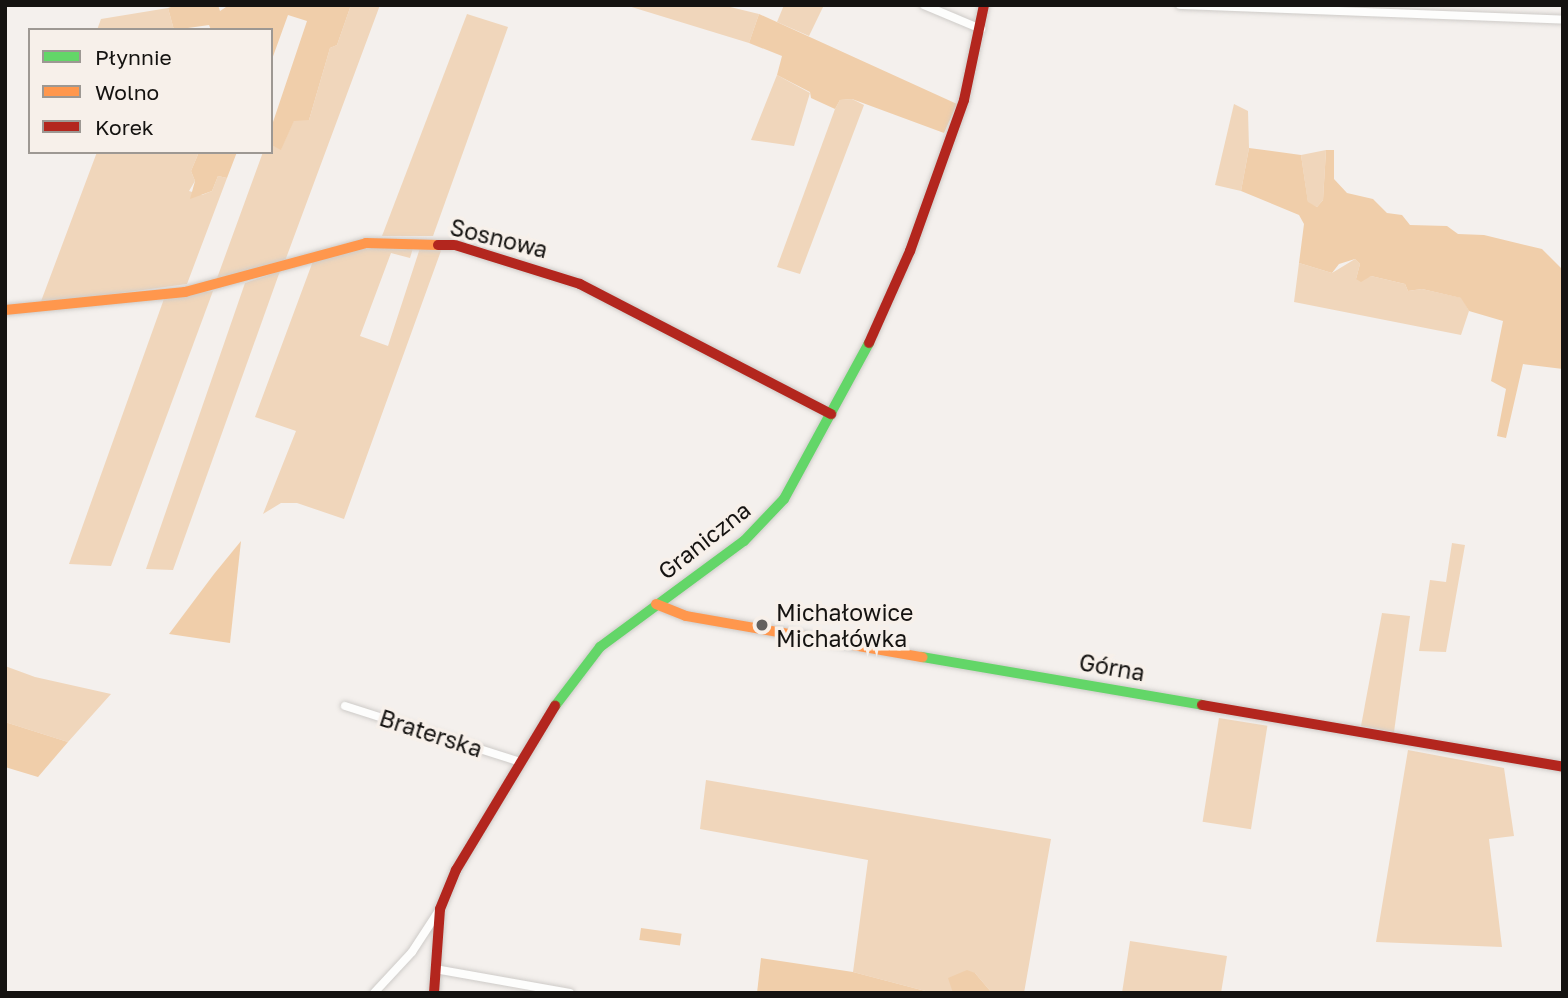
<!DOCTYPE html>
<meta charset="utf-8">
<style>
body{margin:0}
#map{position:relative;width:1568px;height:998px;overflow:hidden;background:#f4f0ed;font-family:"Golos Text",sans-serif}
div>[style]{position:absolute}
.green>*{inset:0;background:#f0d6bb;transform-origin:0 0}
.forest>*{inset:0;background:#f0ceaa;transform-origin:0 0}
.roads{filter:drop-shadow(0 0 2px #cecbc8) drop-shadow(0 0 2px #cecbc8)}
.street>*{height:8px;margin:-4px;padding:0 4px;transform-origin:4px;border-radius:4px;background:#fdfdfc}
.fast>*{height:10px;margin:-5px;padding:0 5px;transform-origin:5px;border-radius:5px;background:#63d668}
.slow>*{height:10px;margin:-5px;padding:0 5px;transform-origin:5px;border-radius:5px;background:#ff974d}
.jam>*{height:10px;margin:-5px;padding:0 5px;transform-origin:5px;border-radius:5px;background:#b3261e}
.dots>*{width:19px;height:19px;translate:-50% -50%;box-sizing:border-box;border:4px solid #f7f0ea;border-radius:50%}
span{translate:-50% -50%;white-space:nowrap;text-align:center;line-height:1.15;-webkit-text-stroke:7px #f7f0ea;paint-order:stroke}
.street-label{font-size:23px;color:#151311}
.poi-label{font-size:23px;color:#151311}
.left{translate:0 -50%;text-align:left}
.frame{position:absolute;inset:0;border:7px solid #151311;pointer-events:none}
.legend{position:absolute;left:28px;top:28px;width:245px;height:126px;box-sizing:border-box;background:#f7f0ea;border:2px solid #9d9893;margin:0;padding:9px 12px;list-style:none;font-size:21px;color:#151311}
.legend li{display:flex;align-items:center;gap:14px;height:35px}
.legend b{width:35px;border:2px solid #9d9893}
</style>
<div id="map">
<div class="green">
<div style="clip-path:polygon(351px 5px,380px 5px,285px 261px,216px 281px,263px 152px,271px 152px,271px 145px,281px 149px,294px 120px,309px 120px,330px 48px,337px 45px)"></div>
<div style="clip-path:polygon(625px 5px,722px 5px,759px 14px,749px 43px)"></div>
<div style="clip-path:polygon(784px 5px,824px 5px,809px 36px,777px 22px)"></div>
<div style="clip-path:polygon(168px 8px,174px 30px,97px 30px,101px 19px)"></div>
<div style="clip-path:polygon(467px 14px,508px 27px,433px 236px,382px 236px)"></div>
<div style="clip-path:polygon(777px 75px,810px 93px,794px 146px,751px 140px)"></div>
<div style="clip-path:polygon(852px 99px,864px 105px,800px 274px,777px 267px,835px 109px,840px 100px)"></div>
<div style="clip-path:polygon(1234px 104px,1248px 111px,1249px 148px,1241px 191px,1215px 185px)"></div>
<div style="clip-path:polygon(1326px 150px,1323px 200px,1317px 207px,1308px 203px,1301px 155px)"></div>
<div style="clip-path:polygon(97px 152px,199px 152px,191px 171px,195px 181px,189px 191px,202px 195px,212px 191px,218px 176px,227px 178px,187px 284px,40px 304px)"></div>
<div style="clip-path:polygon(414px 245px,410px 258px,391px 253px,360px 336px,388px 346px,421px 245px,442px 248px,344px 519px,297px 503px,281px 503px,263px 514px,296px 431px,255px 417px,313px 261px,360px 249px)"></div>
<div style="clip-path:polygon(1355px 259px,1360px 264px,1356px 279px,1371px 276px,1405px 284px,1408px 291px,1422px 289px,1462px 298px,1469px 311px,1461px 335px,1294px 302px,1299px 263px,1332px 273px)"></div>
<div style="clip-path:polygon(280px 271px,173px 570px,146px 569px,245px 283px)"></div>
<div style="clip-path:polygon(213px 291px,111px 566px,69px 564px,165px 296px)"></div>
<div style="clip-path:polygon(1452px 543px,1465px 545px,1446px 652px,1419px 651px,1430px 580px,1446px 582px)"></div>
<div style="clip-path:polygon(1382px 613px,1410px 616px,1394px 732px,1361px 726px)"></div>
<div style="clip-path:polygon(5px 666px,35px 677px,111px 694px,68px 742px,5px 722px)"></div>
<div style="left:1219px;top:718px;width:49px;height:105px;rotate:9deg"></div>
<div style="clip-path:polygon(1408px 750px,1504px 768px,1514px 836px,1489px 839px,1502px 947px,1376px 942px)"></div>
<div style="clip-path:polygon(706px 780px,1051px 839px,1024px 993px,992px 993px,975px 973px,953px 993px,933px 993px,853px 972px,868px 860px,700px 829px)"></div>
<div style="clip-path:polygon(1130px 941px,1227px 956px,1221px 993px,1122px 993px)"></div>
</div>
<div class="forest">
<div style="clip-path:polygon(177px 5px,218px 5px,220px 11px,229px 5px,351px 5px,337px 45px,330px 48px,309px 120px,294px 121px,281px 150px,271px 145px,271px 128px,307px 21px,288px 15px,271px 62px,271px 30px,211px 30px,209px 25px,174px 30px,168px 8px)"></div>
<div style="clip-path:polygon(759px 14px,957px 104px,944px 133px,852px 99px,840px 100px,835px 109px,811px 98px,810px 92px,777px 75px,782px 56px,749px 43px)"></div>
<div style="clip-path:polygon(1249px 148px,1301px 155px,1308px 202px,1317px 207px,1323px 200px,1326px 150px,1334px 150px,1334px 179px,1347px 193px,1373px 199px,1387px 213px,1402px 215px,1410px 225px,1447px 226px,1458px 234px,1484px 235px,1542px 249px,1563px 270px,1563px 369px,1523px 364px,1506px 438px,1497px 436px,1506px 389px,1491px 381px,1503px 321px,1469px 311px,1461px 298px,1422px 289px,1408px 291px,1405px 284px,1371px 276px,1361px 282px,1356px 279px,1360px 264px,1355px 259px,1339px 264px,1332px 273px,1299px 263px,1304px 224px,1299px 215px,1241px 191px)"></div>
<div style="clip-path:polygon(199px 152px,237px 152px,227px 178px,218px 176px,212px 191px,190px 199px,195px 181px,191px 171px)"></div>
<div style="clip-path:polygon(241px 541px,230px 643px,169px 634px,214px 574px)"></div>
<div style="clip-path:polygon(5px 722px,68px 742px,38px 777px,5px 767px)"></div>
<div style="left:641px;top:928px;width:41px;height:12px;rotate:8deg"></div>
<div style="clip-path:polygon(761px 958px,853px 972px,933px 993px,757px 993px)"></div>
<div style="clip-path:polygon(967px 970px,975px 973px,992px 993px,953px 993px,948px 978px)"></div>
</div>
<div class="roads">
<div class="street">
<div style="left:924px;top:5px;width:62px;rotate:22.8deg"></div>
<div style="left:1180px;top:5px;width:383px;rotate:2.2deg"></div>
<div style="left:345px;top:706px;width:181px;rotate:17.7deg"></div>
<div style="left:435px;top:969px;width:137px;rotate:10.1deg"></div>
<div style="left:374px;top:993px;width:56px;rotate:-47.2deg"></div>
<div style="left:412px;top:952px;width:51px;rotate:-56.9deg"></div>
</div>
<div class="fast">
<div style="left:922px;top:657px;width:284px;rotate:9.7deg"></div>
<div style="left:555px;top:706px;width:74px;rotate:-52.7deg"></div>
<div style="left:600px;top:647px;width:179px;rotate:-36.4deg"></div>
<div style="left:744px;top:541px;width:58px;rotate:-46.4deg"></div>
<div style="left:784px;top:499px;width:178px;rotate:-61.4deg"></div>
</div>
<div class="slow">
<div style="left:5px;top:310px;width:181px;rotate:-5.7deg"></div>
<div style="left:185px;top:292px;width:188px;rotate:-15.1deg"></div>
<div style="left:366px;top:243px;width:72px;rotate:1.6deg"></div>
<div style="left:656px;top:604px;width:32px;rotate:22deg"></div>
<div style="left:686px;top:616px;width:240px;rotate:9.9deg"></div>
</div>
<div class="jam">
<div style="left:438px;top:245px;width:17px"></div>
<div style="left:455px;top:245px;width:131px;rotate:17.3deg"></div>
<div style="left:580px;top:284px;width:283px;rotate:27.4deg"></div>
<div style="left:869px;top:343px;width:101px;rotate:-66deg"></div>
<div style="left:910px;top:251px;width:160px;rotate:-70.3deg"></div>
<div style="left:964px;top:100px;width:97px;rotate:-78.1deg"></div>
<div style="left:1202px;top:705px;width:366px;rotate:9.7deg"></div>
<div style="left:434px;top:993px;width:84px;rotate:-85.9deg"></div>
<div style="left:440px;top:909px;width:42px;rotate:-67.7deg"></div>
<div style="left:456px;top:870px;width:192px;rotate:-58.9deg"></div>
</div>
</div>
<div class="dots">
<div style="left:762px;top:625px;background:#63605e"></div>
</div>
<div class="street-label">
<span style="left:499px;top:238px;rotate:14deg">Sosnowa</span>
<span style="left:704px;top:540px;rotate:-38deg">Graniczna</span>
<span style="left:1112px;top:667px;rotate:10deg">Górna</span>
<span style="left:431px;top:733px;rotate:18deg">Braterska</span>
</div>
<div class="poi-label">
<span class="left" style="left:776px;top:625px">Michałowice<br>Michałówka</span>
</div>
<div class="frame"></div>
<ul class="legend">
<li><b style="height:9px;background:#63d668"></b>Płynnie</li>
<li><b style="height:9px;background:#ff974d"></b>Wolno</li>
<li><b style="height:9px;background:#b3261e"></b>Korek</li>
</ul>
</div>
